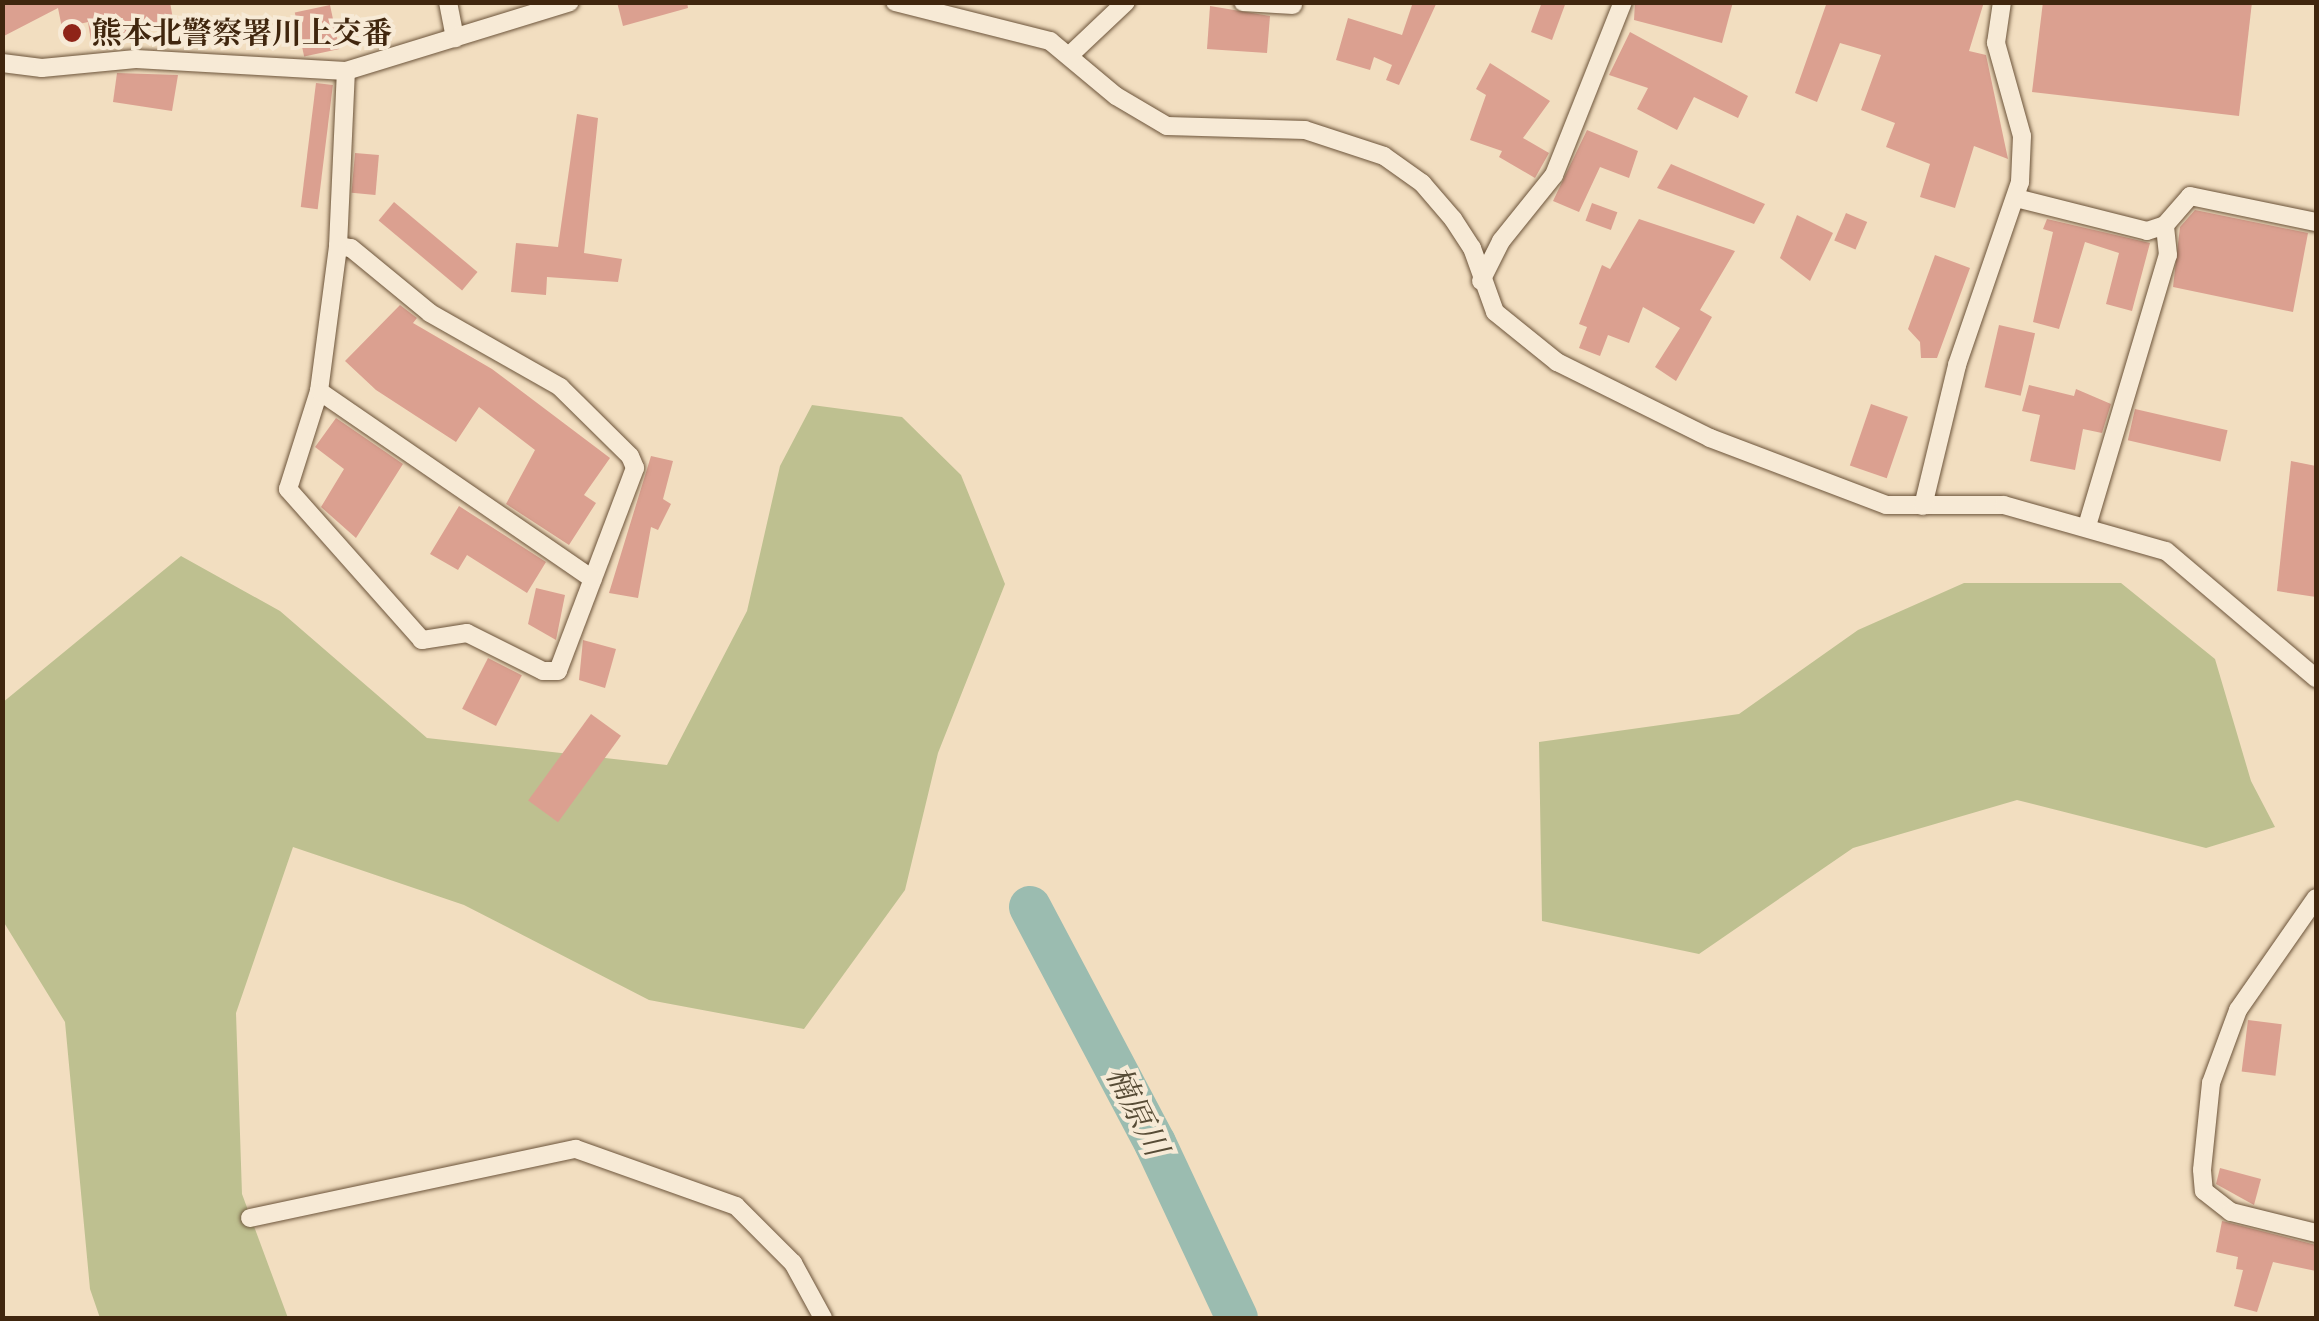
<!DOCTYPE html>
<meta charset="utf-8">
<style>
body{margin:0}
#map{position:relative;width:2319px;height:1321px;overflow:hidden;background:#f2dec0;font-family:Alegreya,"Noto Serif JP",serif}
div>[style]{position:absolute}
.green>*{inset:0;background:#bec090}
.river>*{height:42px;margin:-21px;padding:0 21px;transform-origin:21px;border-radius:21px;background:#9bbcb0}
.building>*{inset:0;background:#dba090;transform-origin:0 0}
.roads{filter:drop-shadow(0 0 2px #6c543a) drop-shadow(0 0 2px #6c543a)}
.minor>*{height:18px;margin:-9px;padding:0 9px;transform-origin:9px;border-radius:9px;background:#f7ead6}
.dots>*{width:28px;height:28px;translate:-50% -50%;box-sizing:border-box;border:5px solid #f7ead6;border-radius:50%}
span{translate:-50% -50%;white-space:nowrap;text-align:center;line-height:1.15;-webkit-text-stroke:8px #f7ead6;paint-order:stroke}
.poi-label{font-size:30px;color:#40260e;font-weight:700}
.left{translate:0 -50%;text-align:left}
.water-label{font-size:32px;color:#574c36;font-style:italic}
.frame{position:absolute;inset:0;border:5px solid #40260e;pointer-events:none}
</style>
<div id="map">
<div class="green">
<div style="clip-path:polygon(812px 405px,902px 417px,961px 475px,1005px 584px,938px 753px,905px 890px,804px 1029px,649px 1000px,464px 905px,293px 847px,236px 1013px,242px 1194px,288px 1318px,100px 1318px,90px 1289px,65px 1022px,3px 921px,2px 703px,181px 556px,280px 611px,427px 738px,667px 765px,747px 611px,780px 466px)"></div>
<div style="clip-path:polygon(1964px 583px,2121px 583px,2215px 659px,2251px 781px,2275px 827px,2206px 848px,2017px 800px,1853px 848px,1699px 954px,1542px 921px,1539px 742px,1739px 714px,1858px 630px)"></div>
</div>
<div class="river">
<div style="left:1030px;top:907px;width:267px;rotate:62.1deg"></div>
<div style="left:1155px;top:1143px;width:193px;rotate:64.9deg"></div>
</div>
<div class="building">
<div style="clip-path:polygon(10px 2px,170px 2px,174px 25px,91px 41px,88px 22px,62px 28px,58px 8px,2px 37px,2px 7px)"></div>
<div style="clip-path:polygon(617px 2px,687px 2px,688px 8px,623px 26px)"></div>
<div style="clip-path:polygon(1413px 2px,1437px 2px,1399px 85px,1386px 80px,1392px 65px,1374px 57px,1370px 70px,1336px 60px,1348px 18px,1402px 35px)"></div>
<div style="clip-path:polygon(1542px 2px,1566px 2px,1552px 40px,1531px 32px)"></div>
<div style="clip-path:polygon(1635px 2px,1733px 2px,1722px 43px,1634px 20px)"></div>
<div style="clip-path:polygon(1827px 2px,1984px 2px,1969px 51px,1986px 55px,2008px 159px,1974px 146px,1955px 208px,1920px 197px,1930px 164px,1886px 147px,1895px 123px,1861px 110px,1881px 55px,1840px 43px,1817px 102px,1795px 93px)"></div>
<div style="clip-path:polygon(2043px 2px,2252px 2px,2239px 116px,2032px 92px)"></div>
<div style="left:330px;top:5px;width:45px;height:36px;rotate:78deg"></div>
<div style="clip-path:polygon(1210px 6px,1270px 16px,1267px 53px,1207px 49px)"></div>
<div style="clip-path:polygon(1630px 32px,1748px 96px,1738px 118px,1694px 97px,1677px 130px,1637px 109px,1648px 88px,1609px 75px)"></div>
<div style="clip-path:polygon(1490px 63px,1550px 101px,1523px 138px,1549px 153px,1535px 178px,1499px 157px,1502px 151px,1470px 140px,1486px 95px,1476px 89px)"></div>
<div style="clip-path:polygon(117px 73px,178px 75px,172px 111px,113px 102px)"></div>
<div style="left:316px;top:83px;width:17px;height:125px;rotate:7deg"></div>
<div style="clip-path:polygon(577px 114px,598px 118px,584px 253px,622px 259px,618px 282px,547px 277px,546px 295px,511px 292px,516px 243px,558px 247px)"></div>
<div style="clip-path:polygon(1587px 130px,1638px 151px,1629px 178px,1600px 167px,1579px 212px,1553px 201px)"></div>
<div style="left:355px;top:153px;width:24px;height:40px;rotate:5deg"></div>
<div style="clip-path:polygon(1671px 164px,1765px 204px,1754px 224px,1657px 188px)"></div>
<div style="left:394px;top:202px;width:109px;height:24px;rotate:40deg"></div>
<div style="left:1592px;top:203px;width:27px;height:19px;rotate:20deg"></div>
<div style="clip-path:polygon(2195px 210px,2308px 233px,2293px 312px,2173px 287px,2180px 227px)"></div>
<div style="left:1846px;top:213px;width:23px;height:30px;rotate:23deg"></div>
<div style="clip-path:polygon(1797px 215px,1833px 233px,1810px 281px,1780px 258px)"></div>
<div style="clip-path:polygon(1639px 219px,1735px 251px,1700px 310px,1712px 317px,1676px 381px,1655px 367px,1680px 328px,1643px 307px,1629px 343px,1608px 335px,1600px 356px,1579px 348px,1587px 327px,1579px 324px,1602px 265px,1610px 269px)"></div>
<div style="clip-path:polygon(2047px 219px,2150px 243px,2132px 311px,2106px 304px,2119px 253px,2085px 242px,2059px 329px,2033px 322px,2053px 232px,2043px 229px)"></div>
<div style="clip-path:polygon(1935px 255px,1970px 268px,1937px 358px,1921px 358px,1920px 342px,1908px 329px)"></div>
<div style="clip-path:polygon(400px 305px,417px 318px,413px 323px,492px 369px,610px 458px,584px 495px,596px 503px,569px 545px,506px 504px,535px 450px,479px 407px,456px 442px,376px 390px,345px 361px)"></div>
<div style="left:1999px;top:325px;width:37px;height:64px;rotate:13deg"></div>
<div style="clip-path:polygon(2029px 385px,2074px 396px,2076px 389px,2111px 404px,2102px 433px,2083px 429px,2075px 470px,2030px 461px,2040px 415px,2022px 411px)"></div>
<div style="left:1871px;top:404px;width:39px;height:65px;rotate:19deg"></div>
<div style="left:2135px;top:409px;width:95px;height:32px;rotate:13deg"></div>
<div style="clip-path:polygon(336px 418px,403px 464px,356px 538px,321px 507px,344px 469px,315px 447px)"></div>
<div style="clip-path:polygon(651px 456px,673px 461px,663px 499px,671px 504px,658px 530px,651px 527px,638px 598px,609px 593px)"></div>
<div style="clip-path:polygon(2291px 461px,2316px 466px,2316px 597px,2277px 591px)"></div>
<div style="clip-path:polygon(459px 506px,546px 562px,527px 593px,467px 555px,458px 570px,430px 554px)"></div>
<div style="clip-path:polygon(536px 588px,565px 595px,556px 640px,528px 624px)"></div>
<div style="clip-path:polygon(583px 640px,616px 649px,605px 688px,579px 680px)"></div>
<div style="left:488px;top:658px;width:38px;height:57px;rotate:27deg"></div>
<div style="left:591px;top:714px;width:37px;height:107px;rotate:36deg"></div>
<div style="left:2248px;top:1020px;width:34px;height:52px;rotate:7deg"></div>
<div style="clip-path:polygon(2220px 1168px,2261px 1179px,2254px 1205px,2216px 1184px)"></div>
<div style="clip-path:polygon(2222px 1221px,2316px 1245px,2316px 1271px,2273px 1262px,2257px 1312px,2234px 1306px,2243px 1270px,2236px 1269px,2238px 1257px,2216px 1252px)"></div>
</div>
<div class="roads">
<div class="minor">
<div style="left:448px;top:2px;width:37px;rotate:79deg"></div>
<div style="left:895px;top:2px;width:160px;rotate:14.1deg"></div>
<div style="left:1050px;top:41px;width:86px;rotate:39.8deg"></div>
<div style="left:1116px;top:96px;width:59px;rotate:30.5deg"></div>
<div style="left:1167px;top:126px;width:138px;rotate:1.7deg"></div>
<div style="left:1305px;top:130px;width:83px;rotate:18.2deg"></div>
<div style="left:1384px;top:156px;width:47px;rotate:35.4deg"></div>
<div style="left:1422px;top:183px;width:48px;rotate:49.3deg"></div>
<div style="left:1453px;top:219px;width:35px;rotate:57deg"></div>
<div style="left:1472px;top:248px;width:68px;rotate:70.2deg"></div>
<div style="left:1495px;top:312px;width:80px;rotate:38.9deg"></div>
<div style="left:1557px;top:362px;width:171px;rotate:26.4deg"></div>
<div style="left:1710px;top:438px;width:188px;rotate:20.8deg"></div>
<div style="left:1886px;top:505px;width:118px"></div>
<div style="left:2004px;top:505px;width:168px;rotate:15.9deg"></div>
<div style="left:2166px;top:551px;width:197px;rotate:40.3deg"></div>
<div style="left:1243px;top:2px;width:50px;rotate:3.4deg"></div>
<div style="left:1072px;top:53px;width:74px;rotate:-43.4deg"></div>
<div style="left:2px;top:63px;width:40px;rotate:7.1deg"></div>
<div style="left:42px;top:68px;width:94px;rotate:-5.5deg"></div>
<div style="left:136px;top:59px;width:210px;rotate:3.3deg"></div>
<div style="left:346px;top:71px;width:234px;rotate:-17.1deg"></div>
<div style="left:2016px;top:198px;width:135px;rotate:14.1deg"></div>
<div style="left:2147px;top:231px;width:19px;rotate:-18deg"></div>
<div style="left:2165px;top:225px;width:38px;rotate:-49deg"></div>
<div style="left:2190px;top:196px;width:129px;rotate:11.7deg"></div>
<div style="left:338px;top:246px;width:13px;rotate:9deg"></div>
<div style="left:351px;top:248px;width:102px;rotate:39.4deg"></div>
<div style="left:430px;top:313px;width:150px;rotate:29.6deg"></div>
<div style="left:560px;top:387px;width:98px;rotate:44.6deg"></div>
<div style="left:630px;top:456px;width:13px;rotate:67deg"></div>
<div style="left:635px;top:468px;width:217px;rotate:110.8deg"></div>
<div style="left:558px;top:671px;width:15px;rotate:180deg"></div>
<div style="left:543px;top:671px;width:85px;rotate:-153.4deg"></div>
<div style="left:467px;top:633px;width:46px;rotate:171.2deg"></div>
<div style="left:422px;top:640px;width:202px;rotate:-131.6deg"></div>
<div style="left:288px;top:489px;width:103px;rotate:-72.4deg"></div>
<div style="left:319px;top:391px;width:146px;rotate:-82.5deg"></div>
<div style="left:338px;top:246px;width:175px;rotate:-87.4deg"></div>
<div style="left:1481px;top:281px;width:45px;rotate:-63.4deg"></div>
<div style="left:1501px;top:241px;width:85px;rotate:-51.2deg"></div>
<div style="left:1554px;top:175px;width:186px;rotate:-68.3deg"></div>
<div style="left:319px;top:391px;width:332px;rotate:34.5deg"></div>
<div style="left:1923px;top:506px;width:145px;rotate:-76.4deg"></div>
<div style="left:1957px;top:365px;width:194px;rotate:-71deg"></div>
<div style="left:2020px;top:182px;width:46px;rotate:-87.5deg"></div>
<div style="left:2022px;top:136px;width:97px;rotate:-105.6deg"></div>
<div style="left:1996px;top:43px;width:41px;rotate:-81.7deg"></div>
<div style="left:2087px;top:526px;width:283px;rotate:-73.4deg"></div>
<div style="left:2168px;top:255px;width:30px;rotate:-96deg"></div>
<div style="left:2316px;top:898px;width:136px;rotate:124.9deg"></div>
<div style="left:2238px;top:1010px;width:78px;rotate:110.3deg"></div>
<div style="left:2211px;top:1083px;width:87px;rotate:95.9deg"></div>
<div style="left:2202px;top:1170px;width:21px;rotate:85deg"></div>
<div style="left:2204px;top:1191px;width:34px;rotate:38deg"></div>
<div style="left:2231px;top:1212px;width:88px;rotate:13.9deg"></div>
<div style="left:250px;top:1218px;width:333px;rotate:-12deg"></div>
<div style="left:576px;top:1149px;width:170px;rotate:19.6deg"></div>
<div style="left:736px;top:1206px;width:81px;rotate:45deg"></div>
<div style="left:793px;top:1263px;width:63px;rotate:61.4deg"></div>
</div>
</div>
<div class="dots">
<div style="left:72px;top:33px;background:#8f2418"></div>
</div>
<div class="poi-label">
<span class="left" style="left:92px;top:33px">熊本北警察署川上交番</span>
</div>
<div class="water-label">
<span style="left:1137px;top:1111px;rotate:63deg">楠原川</span>
</div>
<div class="frame"></div>
</div>
